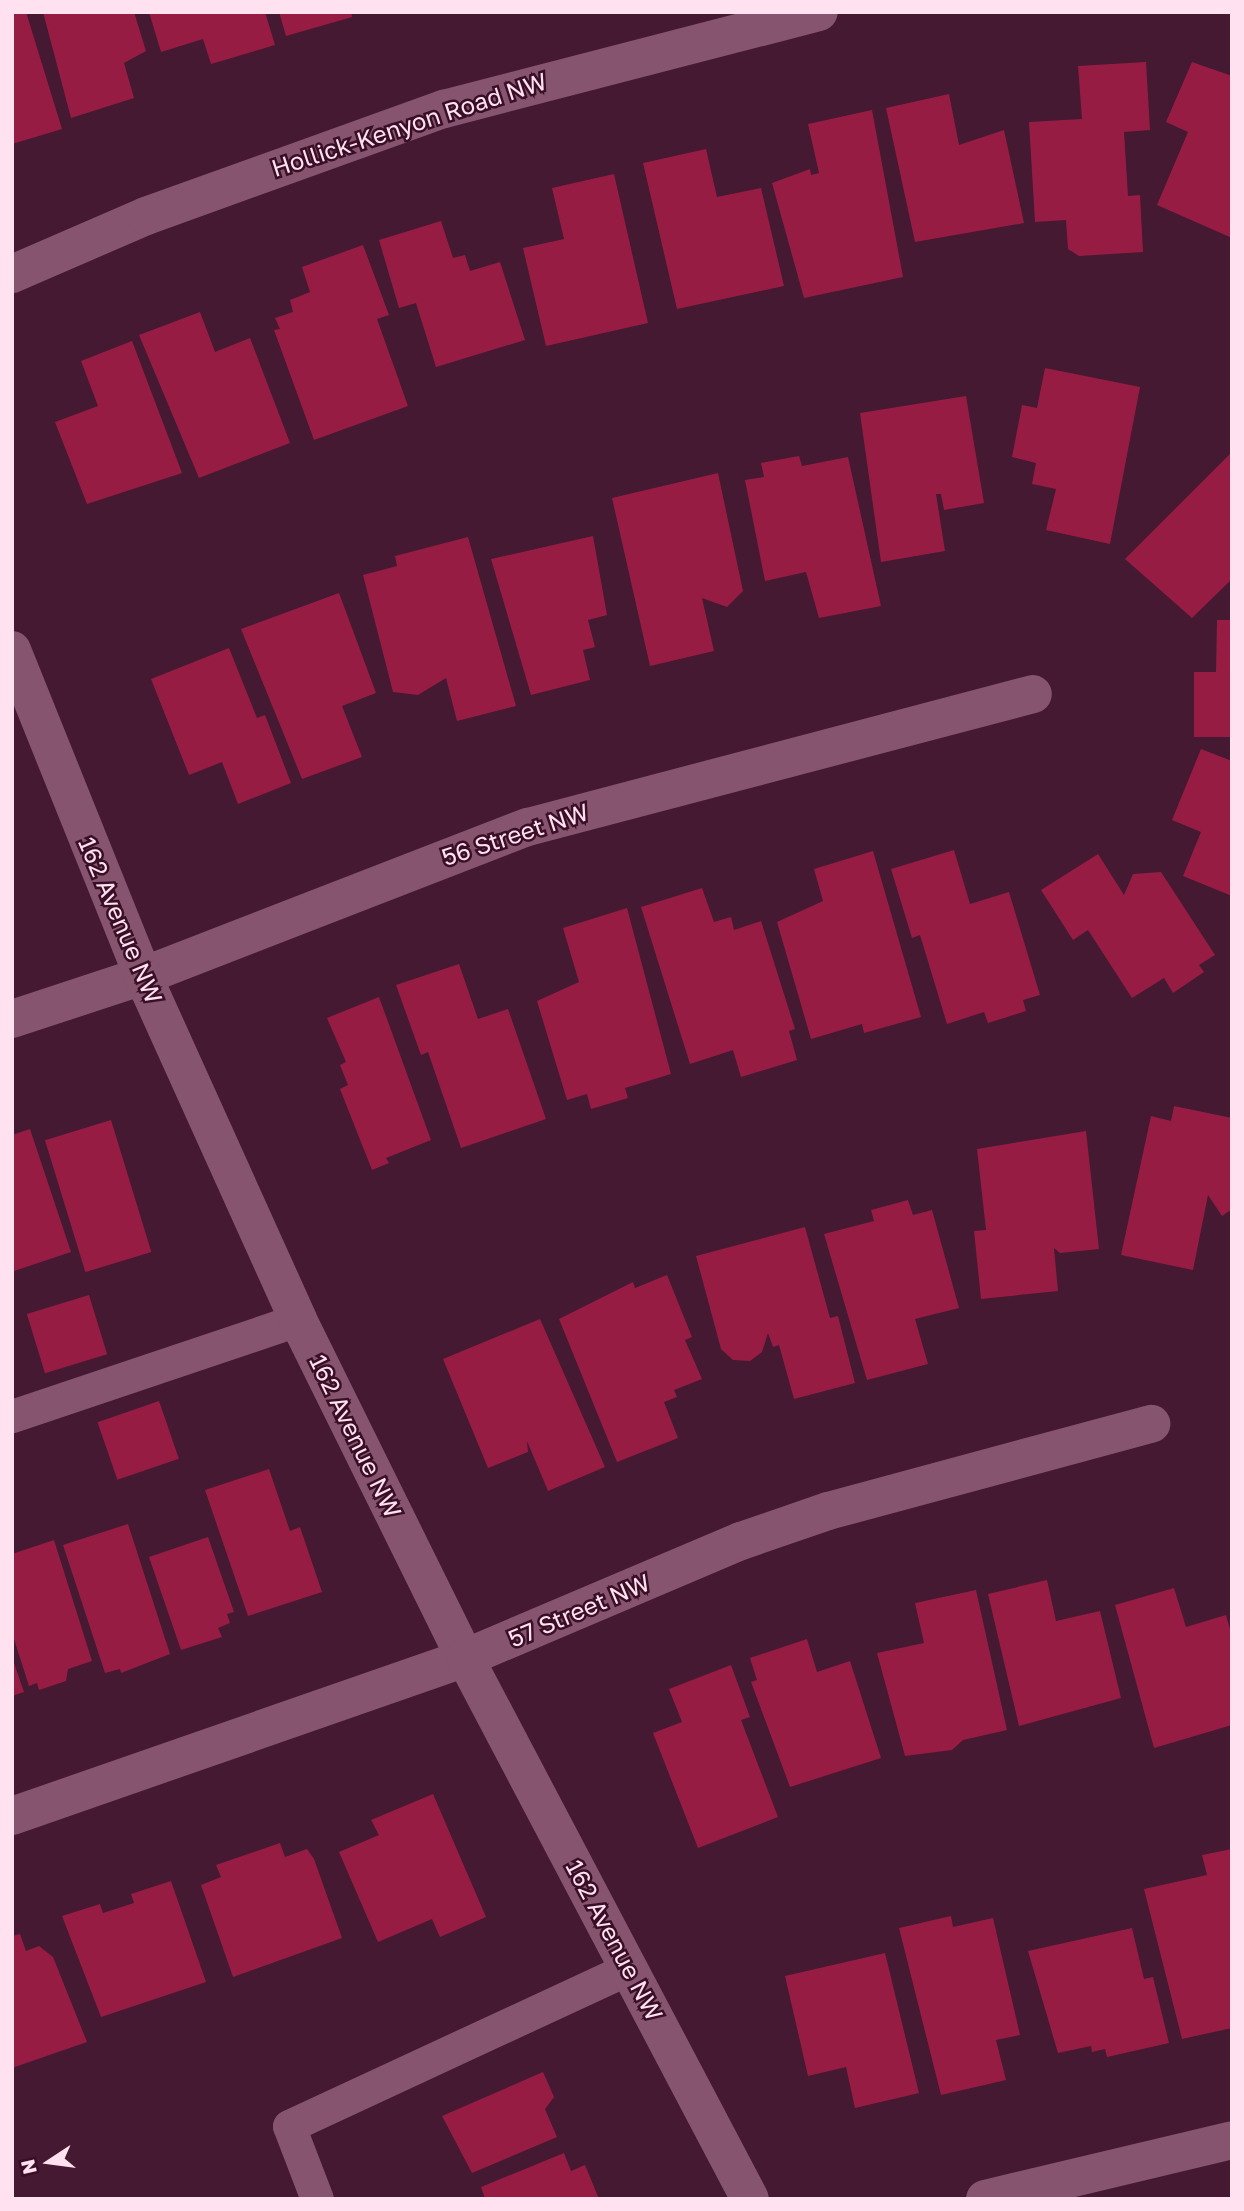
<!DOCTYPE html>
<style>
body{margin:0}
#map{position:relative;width:1244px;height:2211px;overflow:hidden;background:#441931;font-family:"Golos Text",sans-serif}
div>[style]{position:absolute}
.building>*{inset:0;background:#971c44;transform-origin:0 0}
.lane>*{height:33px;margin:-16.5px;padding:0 16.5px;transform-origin:16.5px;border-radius:16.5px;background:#86546e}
.street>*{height:38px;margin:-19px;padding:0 19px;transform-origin:19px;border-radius:19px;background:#86546e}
.secondary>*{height:38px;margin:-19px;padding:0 19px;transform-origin:19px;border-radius:19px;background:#86546e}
span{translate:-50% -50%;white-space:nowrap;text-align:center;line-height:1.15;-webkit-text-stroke:5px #390e27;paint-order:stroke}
.street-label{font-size:24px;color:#ffe1ef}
.frame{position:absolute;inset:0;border:14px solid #ffe1ef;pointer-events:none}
.north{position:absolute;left:14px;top:2127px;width:70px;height:70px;-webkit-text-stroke:5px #390e27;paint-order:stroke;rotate:257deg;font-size:19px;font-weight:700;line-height:28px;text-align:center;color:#ffe1ef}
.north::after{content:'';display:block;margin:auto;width:24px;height:32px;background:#ffe1ef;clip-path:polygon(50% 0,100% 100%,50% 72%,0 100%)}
</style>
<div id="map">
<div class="building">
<div style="clip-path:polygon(12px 12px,26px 12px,62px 129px,12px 144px)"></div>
<div style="clip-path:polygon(43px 12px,134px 12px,146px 51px,124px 63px,134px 98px,71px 118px)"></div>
<div style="clip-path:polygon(149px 12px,265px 12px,275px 45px,211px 64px,203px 39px,161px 52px)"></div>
<div style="clip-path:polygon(279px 12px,351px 12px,352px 17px,286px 36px)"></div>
<div style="clip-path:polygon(1146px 62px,1150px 130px,1124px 132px,1128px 196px,1140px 195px,1143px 252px,1079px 256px,1068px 249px,1066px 220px,1035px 222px,1029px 122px,1082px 119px,1078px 66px)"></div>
<div style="clip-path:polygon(1192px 62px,1232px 76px,1232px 238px,1157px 205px,1188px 132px,1166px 122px)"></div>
<div style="clip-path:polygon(949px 94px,959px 145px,1004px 130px,1024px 223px,915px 242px,886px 108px)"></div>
<div style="clip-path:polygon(872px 110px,903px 277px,804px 298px,772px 183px,810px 169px,811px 175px,819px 173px,808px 124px)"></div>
<div style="clip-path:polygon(706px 149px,717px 197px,761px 188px,784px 286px,677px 309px,643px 163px)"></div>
<div style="clip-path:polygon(614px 174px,648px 323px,546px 346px,523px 248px,564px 239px,552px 188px)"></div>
<div style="clip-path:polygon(441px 221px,453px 258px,465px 255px,470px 271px,500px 262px,525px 340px,436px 367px,416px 303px,399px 308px,379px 240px)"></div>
<div style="clip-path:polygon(363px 245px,389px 315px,377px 319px,408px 406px,314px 440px,274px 330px,280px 329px,275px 318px,293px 312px,290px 300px,310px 292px,302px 267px)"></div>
<div style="clip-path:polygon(200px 312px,215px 352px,250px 338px,290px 443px,199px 478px,139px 335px)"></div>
<div style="clip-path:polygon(132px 341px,182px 473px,87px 504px,55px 422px,98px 406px,81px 361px)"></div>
<div style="clip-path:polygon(1045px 368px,1140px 387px,1110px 544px,1046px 530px,1056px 489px,1032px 484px,1036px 463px,1012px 457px,1022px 405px,1037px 408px)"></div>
<div style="clip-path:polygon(966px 396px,984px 503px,944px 510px,941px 494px,936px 494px,945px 551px,881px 562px,860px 413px)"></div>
<div style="clip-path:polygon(1232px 452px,1232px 579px,1192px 618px,1125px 559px)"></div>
<div style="clip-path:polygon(799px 456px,802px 466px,848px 457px,881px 606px,819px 618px,806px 572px,765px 581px,745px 480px,764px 477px,761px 463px)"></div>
<div style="clip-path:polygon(718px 473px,743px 591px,727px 607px,702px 598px,714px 651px,650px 666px,612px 498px)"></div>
<div style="clip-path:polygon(593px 536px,607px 615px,588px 620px,595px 647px,583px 650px,590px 680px,531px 695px,491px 559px)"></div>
<div style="clip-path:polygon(468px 537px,516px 706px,457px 721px,446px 678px,418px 695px,393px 692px,363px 575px,397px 566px,395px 556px)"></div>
<div style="clip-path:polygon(339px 593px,376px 693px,342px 706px,362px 757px,302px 779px,241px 629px)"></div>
<div style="clip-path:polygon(1217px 620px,1232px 620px,1232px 737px,1194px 737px,1194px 672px,1216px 672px)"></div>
<div style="clip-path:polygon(229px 648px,257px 718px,265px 715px,291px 783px,238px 804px,222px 762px,189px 775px,151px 679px)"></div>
<div style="clip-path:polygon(1201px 749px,1232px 761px,1232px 896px,1183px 876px,1201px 832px,1172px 820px)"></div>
<div style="clip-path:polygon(954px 850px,970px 904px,1009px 892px,1040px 995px,1023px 1000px,1026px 1011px,988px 1023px,984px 1012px,947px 1024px,920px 935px,912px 938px,891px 869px)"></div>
<div style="clip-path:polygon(873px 851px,921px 1017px,864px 1033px,862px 1024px,811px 1039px,777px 922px,823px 901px,814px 869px)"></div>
<div style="clip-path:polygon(1098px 854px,1124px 895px,1133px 874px,1161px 872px,1215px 955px,1199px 965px,1204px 972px,1173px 993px,1164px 978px,1132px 998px,1088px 930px,1073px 940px,1041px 890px)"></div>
<div style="clip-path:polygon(702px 888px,714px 922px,731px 917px,734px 930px,761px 921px,795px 1029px,789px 1031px,797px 1060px,741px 1077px,733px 1050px,690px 1064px,641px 907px)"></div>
<div style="clip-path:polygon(627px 908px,671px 1074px,625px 1088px,628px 1098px,591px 1109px,587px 1094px,567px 1100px,537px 1001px,579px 982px,563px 928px)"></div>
<div style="clip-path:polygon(459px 964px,478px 1019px,508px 1009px,546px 1119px,461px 1148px,428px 1052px,421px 1055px,396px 985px)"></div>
<div style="clip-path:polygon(379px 997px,431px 1140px,386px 1158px,389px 1163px,372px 1170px,340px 1089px,348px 1085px,340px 1065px,346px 1062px,327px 1018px)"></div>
<div style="clip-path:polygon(1174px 1106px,1232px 1118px,1232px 1209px,1222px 1216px,1208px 1195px,1193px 1270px,1121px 1255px,1151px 1116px,1171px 1121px)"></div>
<div style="left:111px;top:1120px;width:138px;height:69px;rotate:73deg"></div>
<div style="clip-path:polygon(30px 1129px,71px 1252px,14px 1271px,12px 1135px)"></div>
<div style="clip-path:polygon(1086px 1131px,1099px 1249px,1060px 1253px,1054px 1248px,1058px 1291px,981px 1299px,974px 1231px,986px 1230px,977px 1149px)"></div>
<div style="clip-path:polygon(908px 1200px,913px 1215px,932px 1210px,959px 1308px,915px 1319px,928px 1364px,867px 1380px,824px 1234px,874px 1221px,871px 1210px)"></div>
<div style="clip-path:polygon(805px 1227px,830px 1318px,838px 1316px,855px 1383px,794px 1399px,779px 1345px,773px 1347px,768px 1333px,762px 1352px,750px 1361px,733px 1360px,721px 1349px,696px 1256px)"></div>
<div style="clip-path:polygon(667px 1275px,692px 1337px,685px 1340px,702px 1379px,674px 1390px,677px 1397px,664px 1402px,678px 1438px,617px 1462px,559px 1319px,633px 1282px,635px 1288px)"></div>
<div style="left:89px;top:1295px;width:62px;height:65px;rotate:73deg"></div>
<div style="clip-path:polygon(540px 1319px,605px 1467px,548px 1491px,527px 1441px,528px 1452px,488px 1468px,443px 1359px)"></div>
<div style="left:159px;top:1401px;width:61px;height:65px;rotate:71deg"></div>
<div style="clip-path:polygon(269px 1469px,290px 1531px,300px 1527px,322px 1592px,248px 1616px,205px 1490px)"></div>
<div style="clip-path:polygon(128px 1524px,170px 1654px,121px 1673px,120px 1669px,105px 1673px,63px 1545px)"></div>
<div style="clip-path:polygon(208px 1537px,234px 1612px,227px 1614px,230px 1623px,218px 1628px,222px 1637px,181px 1650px,149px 1557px)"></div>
<div style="clip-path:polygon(54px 1540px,92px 1661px,68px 1669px,66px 1681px,39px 1690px,37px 1683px,29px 1686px,12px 1633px,12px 1554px)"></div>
<div style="clip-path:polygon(1047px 1580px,1056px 1621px,1100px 1611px,1121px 1698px,1019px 1726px,988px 1594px)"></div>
<div style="clip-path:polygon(1174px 1588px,1186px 1627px,1226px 1615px,1232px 1636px,1232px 1725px,1154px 1748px,1115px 1605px)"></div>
<div style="clip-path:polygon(976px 1590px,1007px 1730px,963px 1740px,952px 1750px,905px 1756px,877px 1653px,924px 1643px,915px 1603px)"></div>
<div style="clip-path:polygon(807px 1639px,817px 1672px,850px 1661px,881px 1758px,790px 1787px,751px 1682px,757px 1680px,750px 1658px)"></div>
<div style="clip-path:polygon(12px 1657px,24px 1692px,12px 1696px)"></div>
<div style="clip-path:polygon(731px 1665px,750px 1717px,741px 1720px,778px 1817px,698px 1848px,653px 1733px,682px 1722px,669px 1689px)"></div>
<div style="clip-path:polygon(433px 1794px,486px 1917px,440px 1937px,432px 1919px,378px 1942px,339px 1852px,379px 1835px,371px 1820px)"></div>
<div style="clip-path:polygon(280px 1843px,285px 1857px,307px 1849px,314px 1859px,342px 1938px,233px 1977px,201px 1885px,221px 1877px,216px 1865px)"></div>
<div style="clip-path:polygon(1232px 1849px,1232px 2028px,1182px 2039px,1144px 1889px,1207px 1875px,1202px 1855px)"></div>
<div style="clip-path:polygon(171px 1881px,206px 1982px,101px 2017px,62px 1916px,100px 1904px,103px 1913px,134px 1903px,131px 1894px)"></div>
<div style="clip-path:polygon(951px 1916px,953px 1927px,993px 1918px,1020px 2035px,996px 2040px,1006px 2080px,941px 2095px,899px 1928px)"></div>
<div style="clip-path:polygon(1132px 1928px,1144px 1979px,1153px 1977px,1169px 2043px,1107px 2057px,1105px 2049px,1092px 2052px,1091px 2046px,1058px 2053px,1028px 1951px)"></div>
<div style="clip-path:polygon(20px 1934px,26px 1951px,39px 1946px,53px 1957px,87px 2042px,12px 2068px,12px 1936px)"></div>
<div style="clip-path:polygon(885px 1953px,919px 2093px,855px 2108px,846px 2067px,808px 2076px,785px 1976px)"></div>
<div style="clip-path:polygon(543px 2072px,554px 2097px,545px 2109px,557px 2137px,472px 2173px,442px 2116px)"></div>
<div style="clip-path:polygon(564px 2153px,571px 2171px,585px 2165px,599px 2199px,485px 2199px,481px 2187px)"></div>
</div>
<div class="lane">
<div style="left:12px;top:1416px;width:302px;rotate:-18.6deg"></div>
<div style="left:317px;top:2199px;width:78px;rotate:-111deg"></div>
<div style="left:289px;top:2126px;width:376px;rotate:-24.9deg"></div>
</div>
<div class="street">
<div style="left:12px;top:274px;width:146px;rotate:-23.4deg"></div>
<div style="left:146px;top:216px;width:317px;rotate:-19.8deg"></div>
<div style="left:444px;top:109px;width:387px;rotate:-14.5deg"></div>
<div style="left:12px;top:1019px;width:138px;rotate:-18.2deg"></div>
<div style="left:143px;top:976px;width:413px;rotate:-21.2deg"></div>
<div style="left:528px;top:827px;width:522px;rotate:-14.75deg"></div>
<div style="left:12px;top:1816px;width:480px;rotate:-19.2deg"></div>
<div style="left:465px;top:1658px;width:300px;rotate:-23deg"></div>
<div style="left:741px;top:1541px;width:92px;rotate:-19deg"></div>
<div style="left:828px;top:1511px;width:335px;rotate:-15.1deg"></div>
<div style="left:985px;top:2199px;width:254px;rotate:-13.4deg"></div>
</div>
<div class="secondary">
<div style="left:12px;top:650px;width:351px;rotate:68.1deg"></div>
<div style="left:143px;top:976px;width:377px;rotate:65.7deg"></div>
<div style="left:298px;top:1320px;width:377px;rotate:63.7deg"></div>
<div style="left:465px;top:1658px;width:611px;rotate:62.22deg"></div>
</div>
<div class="street-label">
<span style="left:409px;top:124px;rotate:-18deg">Hollick-Kenyon Road NW</span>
<span style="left:515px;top:834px;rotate:-18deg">56 Street NW</span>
<span style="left:121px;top:920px;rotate:67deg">162 Avenue NW</span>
<span style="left:356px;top:1436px;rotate:64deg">162 Avenue NW</span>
<span style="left:579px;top:1610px;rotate:-23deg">57 Street NW</span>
<span style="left:615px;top:1940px;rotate:62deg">162 Avenue NW</span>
</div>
<div class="frame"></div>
<div class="north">N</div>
</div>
